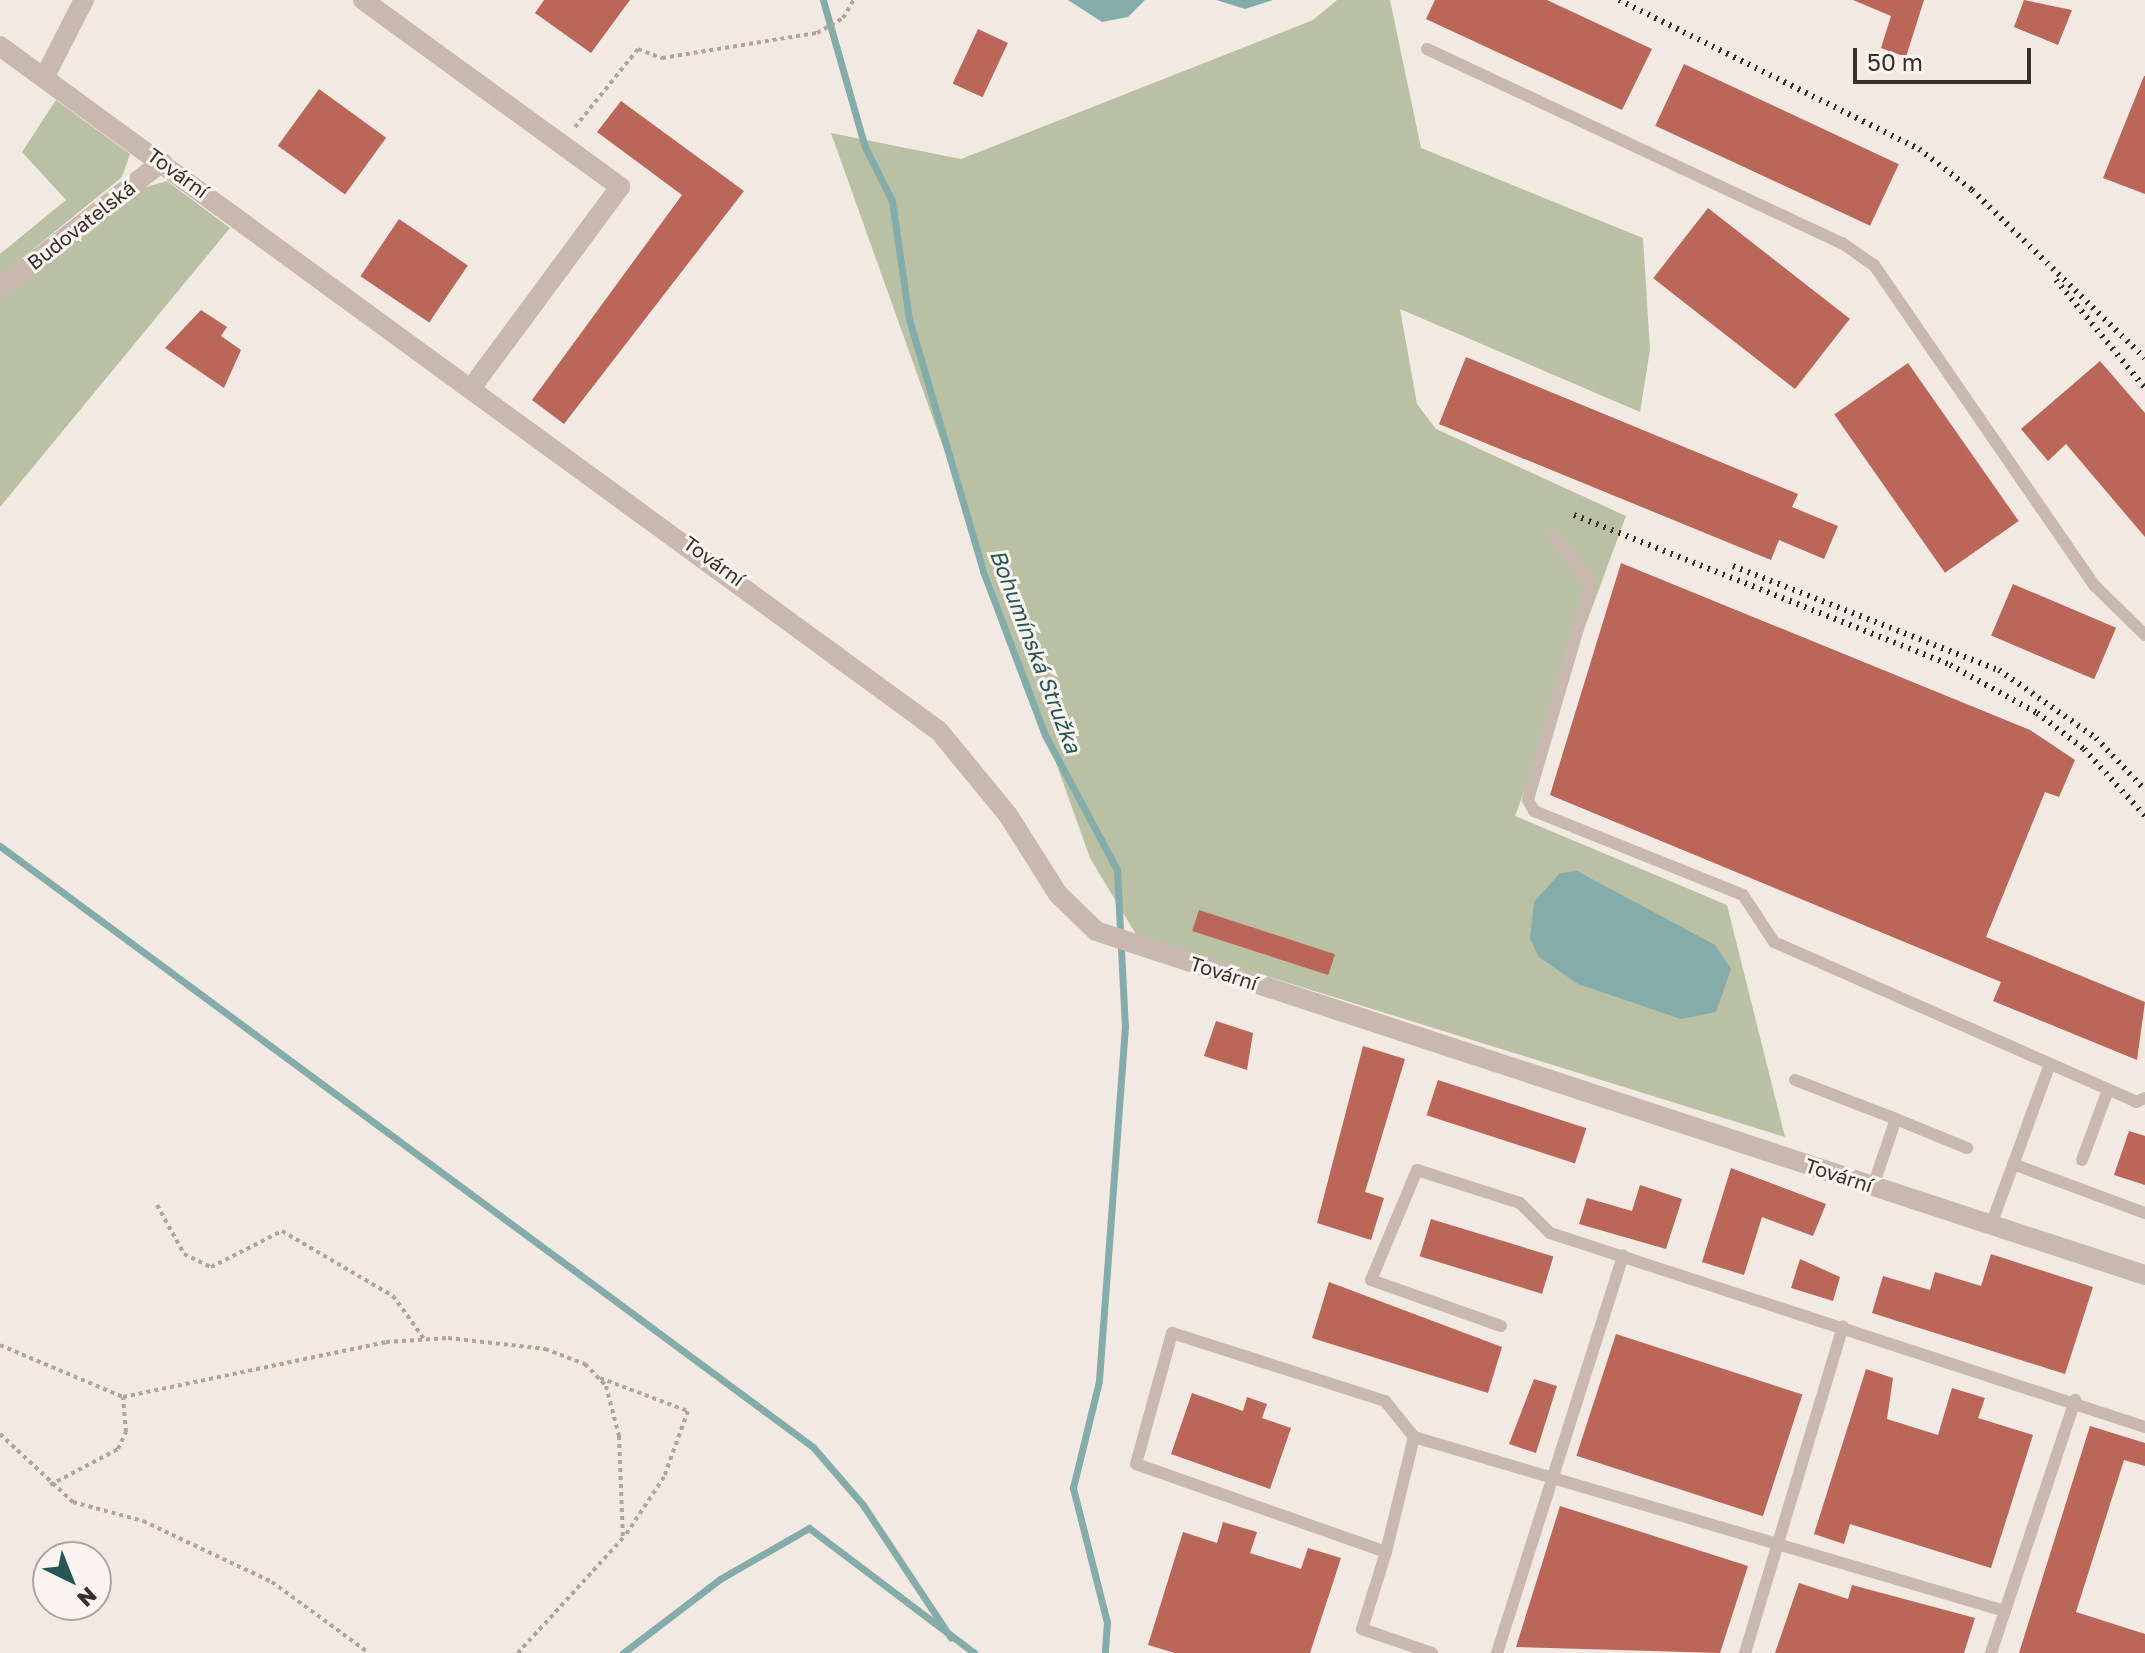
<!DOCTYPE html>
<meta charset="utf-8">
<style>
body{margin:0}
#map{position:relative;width:2145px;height:1653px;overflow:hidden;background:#f2e9e3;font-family:"Golos Text",sans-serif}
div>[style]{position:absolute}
.green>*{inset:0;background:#b9c0a4}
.water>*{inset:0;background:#84acaa}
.stream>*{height:7px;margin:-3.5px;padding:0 3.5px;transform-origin:3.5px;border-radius:3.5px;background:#84acaa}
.building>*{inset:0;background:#ba6658;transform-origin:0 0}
.path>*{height:4px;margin-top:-2px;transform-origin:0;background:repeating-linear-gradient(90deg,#b5a299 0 4px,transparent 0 8px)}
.lane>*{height:12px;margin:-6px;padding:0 6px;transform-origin:6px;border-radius:6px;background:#c9b8af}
.street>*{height:20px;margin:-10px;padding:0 10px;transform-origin:10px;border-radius:10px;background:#c9b8af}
.rail>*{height:6px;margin-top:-3px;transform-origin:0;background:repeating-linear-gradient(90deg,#392f2c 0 2px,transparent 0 8px)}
span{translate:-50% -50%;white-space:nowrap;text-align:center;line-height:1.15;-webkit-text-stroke:6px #f9f4ef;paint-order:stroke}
.street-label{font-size:20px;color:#392f2c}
.water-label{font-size:22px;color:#265755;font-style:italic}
.north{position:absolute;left:32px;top:1541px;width:80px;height:80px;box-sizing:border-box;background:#f9f4ef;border:2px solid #aca5a1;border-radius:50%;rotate:137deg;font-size:22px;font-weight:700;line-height:32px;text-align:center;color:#392f2c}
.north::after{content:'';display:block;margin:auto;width:28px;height:36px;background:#265755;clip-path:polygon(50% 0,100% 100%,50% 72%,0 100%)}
.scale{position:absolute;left:1853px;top:48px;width:178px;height:36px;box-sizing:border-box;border:4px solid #392f2c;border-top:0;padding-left:10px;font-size:24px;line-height:28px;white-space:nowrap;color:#392f2c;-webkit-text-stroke:6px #f9f4ef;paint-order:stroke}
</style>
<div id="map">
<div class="green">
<div style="clip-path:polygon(1337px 0,1390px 0,1421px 148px,1643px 238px,1650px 350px,1640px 412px,1400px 309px,1417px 404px,1436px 429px,1626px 516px,1515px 816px,1727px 905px,1785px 1137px,1137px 936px,1090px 858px,831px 133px,961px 159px,1313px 20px)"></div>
<div style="clip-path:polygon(56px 100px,130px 154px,122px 177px,0 276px,0 254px,66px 200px,22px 152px)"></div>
<div style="clip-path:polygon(167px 181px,230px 228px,0 507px,0 298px,136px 190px)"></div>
</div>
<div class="water">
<div style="clip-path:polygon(1068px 0,1145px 0,1128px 17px,1102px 22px)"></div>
<div style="clip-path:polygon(1216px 0,1273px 0,1245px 9px)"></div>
<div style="clip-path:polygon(1577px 871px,1715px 945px,1731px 969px,1716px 1012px,1681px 1019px,1578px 984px,1539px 957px,1530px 939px,1534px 902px,1560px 873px)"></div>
</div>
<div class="stream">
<div style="left:823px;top:0;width:153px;rotate:74.1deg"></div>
<div style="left:865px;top:147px;width:60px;rotate:63.4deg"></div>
<div style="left:892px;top:201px;width:119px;rotate:81.8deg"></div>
<div style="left:909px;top:319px;width:263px;rotate:73.6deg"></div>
<div style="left:983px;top:571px;width:175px;rotate:69.3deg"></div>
<div style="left:1045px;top:735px;width:153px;rotate:61.9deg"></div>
<div style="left:1117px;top:870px;width:156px;rotate:87.1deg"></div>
<div style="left:1125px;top:1026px;width:356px;rotate:94.2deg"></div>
<div style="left:1099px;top:1381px;width:110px;rotate:103.7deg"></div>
<div style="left:1073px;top:1488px;width:138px;rotate:75.8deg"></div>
<div style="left:1107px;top:1622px;width:31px;rotate:94deg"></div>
<div style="left:0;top:846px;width:1011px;rotate:36.47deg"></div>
<div style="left:813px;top:1447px;width:77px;rotate:49.2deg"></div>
<div style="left:863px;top:1505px;width:159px;rotate:56.5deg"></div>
<div style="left:623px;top:1653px;width:122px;rotate:-37.3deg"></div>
<div style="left:720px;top:1579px;width:103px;rotate:-29.8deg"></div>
<div style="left:809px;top:1528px;width:207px;rotate:37.1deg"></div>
</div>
<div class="building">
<div style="clip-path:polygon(544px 0,630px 0,591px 53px,535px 13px)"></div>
<div style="clip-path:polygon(1435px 0,1547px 0,1652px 49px,1622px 110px,1426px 19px)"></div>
<div style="clip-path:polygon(1853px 0,1924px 0,1906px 57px,1881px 48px,1891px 16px)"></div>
<div style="clip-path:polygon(2024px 0,2072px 10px,2058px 45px,2014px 27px)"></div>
<div style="left:978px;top:29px;width:33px;height:60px;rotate:25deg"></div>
<div style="left:1684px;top:64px;width:237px;height:68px;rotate:25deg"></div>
<div style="clip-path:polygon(2144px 76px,2145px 76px,2145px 194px,2103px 178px)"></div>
<div style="left:319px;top:89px;width:83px;height:70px;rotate:36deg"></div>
<div style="clip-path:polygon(621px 101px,744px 191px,564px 424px,532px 400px,682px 195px,597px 132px)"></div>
<div style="left:1708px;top:208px;width:180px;height:89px;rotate:38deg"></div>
<div style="left:399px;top:219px;width:83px;height:69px;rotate:34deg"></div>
<div style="clip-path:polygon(201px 310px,227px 327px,221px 336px,241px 350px,224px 388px,165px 348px)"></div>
<div style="clip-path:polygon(1466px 357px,1798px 494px,1792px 507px,1838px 526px,1824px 559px,1779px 540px,1771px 560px,1439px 424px)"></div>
<div style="clip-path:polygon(2100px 361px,2145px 413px,2145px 537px,2066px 444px,2048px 461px,2021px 429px)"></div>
<div style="left:1908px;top:363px;width:193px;height:90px;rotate:55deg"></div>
<div style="clip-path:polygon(1621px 563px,2030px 730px,2075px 760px,2059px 797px,2045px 792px,1986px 937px,2145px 1002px,2137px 1060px,1993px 1001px,2001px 982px,1550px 795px)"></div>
<div style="left:2013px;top:584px;width:112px;height:56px;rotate:23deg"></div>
<div style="left:1199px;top:910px;width:143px;height:22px;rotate:18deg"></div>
<div style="clip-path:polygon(1216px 1021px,1253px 1033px,1247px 1070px,1204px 1056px)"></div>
<div style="clip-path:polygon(1363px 1046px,1405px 1059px,1365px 1192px,1384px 1198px,1371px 1240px,1317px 1223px)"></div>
<div style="left:1438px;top:1080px;width:156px;height:37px;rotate:18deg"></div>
<div style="clip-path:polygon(2129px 1131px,2145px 1136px,2145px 1185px,2114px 1175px)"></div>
<div style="clip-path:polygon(1731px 1168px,1826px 1204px,1813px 1236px,1762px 1217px,1744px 1275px,1702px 1262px)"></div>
<div style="clip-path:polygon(1640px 1185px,1682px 1199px,1666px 1249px,1579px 1224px,1587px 1198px,1632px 1211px)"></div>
<div style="left:1431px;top:1219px;width:128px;height:39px;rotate:17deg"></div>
<div style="clip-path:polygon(1991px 1254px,2093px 1287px,2065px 1374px,1872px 1313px,1883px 1276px,1930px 1290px,1935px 1272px,1981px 1286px)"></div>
<div style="clip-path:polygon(1800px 1259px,1840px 1277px,1833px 1301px,1791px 1288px)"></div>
<div style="clip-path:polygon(1329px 1282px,1502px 1347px,1488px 1393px,1312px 1338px)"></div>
<div style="left:1616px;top:1334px;width:196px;height:128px;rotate:18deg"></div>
<div style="clip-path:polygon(1866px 1369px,1893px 1378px,1887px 1419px,1938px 1435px,1952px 1388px,1985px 1398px,1978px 1418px,2033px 1435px,1991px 1568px,1850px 1524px,1844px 1544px,1814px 1534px)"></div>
<div style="clip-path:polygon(1534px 1379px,1557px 1386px,1536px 1453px,1509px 1444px)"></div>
<div style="clip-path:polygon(1192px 1393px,1243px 1411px,1247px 1397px,1267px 1404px,1262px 1418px,1291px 1428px,1270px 1489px,1171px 1454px)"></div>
<div style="clip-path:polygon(2090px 1426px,2145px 1443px,2145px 1466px,2124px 1460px,2076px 1612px,2145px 1634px,2145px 1653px,2019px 1653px)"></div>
<div style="clip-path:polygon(1560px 1506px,1748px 1566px,1720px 1653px,1516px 1647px)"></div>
<div style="clip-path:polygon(1223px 1522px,1257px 1532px,1250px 1553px,1301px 1569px,1308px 1548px,1341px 1558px,1310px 1653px,1175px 1653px,1148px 1645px,1183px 1532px,1217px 1543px)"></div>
<div style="clip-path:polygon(1799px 1583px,1848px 1599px,1852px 1585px,1975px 1618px,1964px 1653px,1775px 1653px)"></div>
</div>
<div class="path">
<div style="left:575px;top:127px;width:100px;rotate:-51.1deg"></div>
<div style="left:638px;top:49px;width:26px;rotate:21deg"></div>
<div style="left:662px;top:58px;width:157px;rotate:-9.2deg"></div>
<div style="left:817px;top:33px;width:30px;rotate:-30deg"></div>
<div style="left:843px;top:18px;width:21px;rotate:-59deg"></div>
<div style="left:157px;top:1205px;width:56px;rotate:61.1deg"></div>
<div style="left:184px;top:1254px;width:30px;rotate:26deg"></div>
<div style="left:211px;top:1267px;width:80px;rotate:-26.9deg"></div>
<div style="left:282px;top:1231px;width:129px;rotate:30.4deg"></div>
<div style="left:393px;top:1296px;width:54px;rotate:54deg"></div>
<div style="left:0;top:1345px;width:134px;rotate:22.9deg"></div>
<div style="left:123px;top:1397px;width:269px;rotate:-11.8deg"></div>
<div style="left:386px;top:1342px;width:62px;rotate:-3.7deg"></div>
<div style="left:448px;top:1338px;width:98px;rotate:6.5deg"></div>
<div style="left:545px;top:1349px;width:43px;rotate:20.6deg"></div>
<div style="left:585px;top:1364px;width:30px;rotate:46deg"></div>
<div style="left:606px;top:1386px;width:52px;rotate:75.4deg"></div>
<div style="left:619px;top:1436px;width:102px;rotate:87.8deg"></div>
<div style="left:623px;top:1538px;width:156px;rotate:132.4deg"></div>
<div style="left:600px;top:1378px;width:94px;rotate:20.6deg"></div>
<div style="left:688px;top:1411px;width:70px;rotate:110deg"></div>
<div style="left:664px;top:1477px;width:71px;rotate:123.5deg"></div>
<div style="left:0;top:1434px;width:100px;rotate:43deg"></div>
<div style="left:73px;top:1502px;width:73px;rotate:15.2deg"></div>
<div style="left:143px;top:1521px;width:143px;rotate:25.3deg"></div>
<div style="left:272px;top:1582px;width:120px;rotate:36.2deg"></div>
<div style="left:50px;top:1485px;width:77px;rotate:-27.9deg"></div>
<div style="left:118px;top:1449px;width:19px;rotate:-65deg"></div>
<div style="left:126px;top:1432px;width:35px;rotate:-95deg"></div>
</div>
<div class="lane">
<div style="left:1427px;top:49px;width:458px;rotate:25.1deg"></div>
<div style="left:1842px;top:243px;width:39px;rotate:35deg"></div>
<div style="left:1874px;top:265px;width:390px;rotate:55.5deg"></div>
<div style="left:2095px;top:586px;width:70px;rotate:44.4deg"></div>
<div style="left:1554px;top:535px;width:61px;rotate:52.9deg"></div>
<div style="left:1591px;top:584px;width:225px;rotate:106.3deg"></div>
<div style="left:1528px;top:800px;width:13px;rotate:61deg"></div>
<div style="left:1534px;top:811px;width:225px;rotate:21.9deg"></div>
<div style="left:1743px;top:895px;width:56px;rotate:56.6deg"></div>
<div style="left:1774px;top:942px;width:396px;rotate:23.8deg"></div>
<div style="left:2136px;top:1102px;width:10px;rotate:-24deg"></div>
<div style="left:1795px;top:1080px;width:108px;rotate:21.1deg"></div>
<div style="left:2082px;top:1160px;width:75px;rotate:-69.6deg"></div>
<div style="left:2013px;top:1164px;width:141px;rotate:20.4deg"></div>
<div style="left:1873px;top:1186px;width:71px;rotate:-71.1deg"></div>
<div style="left:1896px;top:1119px;width:77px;rotate:22.2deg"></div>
<div style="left:1991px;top:1225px;width:171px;rotate:-69.9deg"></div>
<div style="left:1501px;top:1326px;width:138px;rotate:-160.5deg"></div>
<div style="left:1371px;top:1280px;width:119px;rotate:-67.3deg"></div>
<div style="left:1417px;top:1170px;width:108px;rotate:17.8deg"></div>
<div style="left:1520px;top:1203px;width:42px;rotate:45deg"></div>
<div style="left:1550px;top:1233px;width:626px;rotate:18.06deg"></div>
<div style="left:1414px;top:1437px;width:118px;rotate:103.7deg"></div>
<div style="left:1386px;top:1552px;width:265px;rotate:-160.6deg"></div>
<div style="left:1136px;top:1464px;width:136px;rotate:-74.6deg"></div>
<div style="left:1172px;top:1333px;width:224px;rotate:17.7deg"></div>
<div style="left:1385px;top:1401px;width:46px;rotate:51.1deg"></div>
<div style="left:1414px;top:1437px;width:616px;rotate:16.41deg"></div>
<div style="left:1386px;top:1552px;width:81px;rotate:107.3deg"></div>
<div style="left:1362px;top:1629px;width:74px;rotate:18.9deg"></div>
<div style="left:1497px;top:1653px;width:417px;rotate:-72.4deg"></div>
<div style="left:1745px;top:1653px;width:341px;rotate:-73.3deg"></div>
<div style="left:1991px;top:1653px;width:267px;rotate:-71.6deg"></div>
</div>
<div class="street">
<div style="left:363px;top:0;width:318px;rotate:36deg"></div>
<div style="left:620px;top:187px;width:247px;rotate:126.5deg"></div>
<div style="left:0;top:46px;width:1162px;rotate:36.11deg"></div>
<div style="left:939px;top:731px;width:109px;rotate:50.6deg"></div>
<div style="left:1008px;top:815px;width:93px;rotate:57.7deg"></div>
<div style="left:1058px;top:894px;width:53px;rotate:44.2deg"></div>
<div style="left:1096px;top:931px;width:1104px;rotate:18.16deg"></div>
<div style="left:44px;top:78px;width:88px;rotate:-62.9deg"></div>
<div style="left:0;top:288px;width:205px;rotate:-37.9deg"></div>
</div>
<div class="rail">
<div style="left:1619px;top:0;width:335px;rotate:26.4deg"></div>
<div style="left:1919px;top:149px;width:67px;rotate:37.7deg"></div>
<div style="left:1972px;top:190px;width:241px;rotate:44.2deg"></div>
<div style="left:2056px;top:280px;width:140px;rotate:50.5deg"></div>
<div style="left:1574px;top:515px;width:405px;rotate:21.7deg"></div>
<div style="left:1950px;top:665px;width:99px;rotate:28.9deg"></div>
<div style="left:2037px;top:713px;width:59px;rotate:37.5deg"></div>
<div style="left:2084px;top:749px;width:91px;rotate:47.7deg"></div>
<div style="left:1733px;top:566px;width:286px;rotate:21.4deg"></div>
<div style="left:1999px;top:670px;width:118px;rotate:35deg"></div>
<div style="left:2096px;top:738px;width:71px;rotate:46.7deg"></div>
</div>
<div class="street-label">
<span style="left:178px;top:173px;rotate:36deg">Tovární</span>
<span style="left:81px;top:225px;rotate:-38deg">Budovatelská</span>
<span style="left:714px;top:561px;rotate:36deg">Tovární</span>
<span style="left:1224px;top:973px;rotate:18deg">Tovární</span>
<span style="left:1839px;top:1175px;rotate:18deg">Tovární</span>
</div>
<div class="water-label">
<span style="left:1036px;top:651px;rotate:69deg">Bohumínská Stružka</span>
</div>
<div class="north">N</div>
<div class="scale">50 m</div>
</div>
